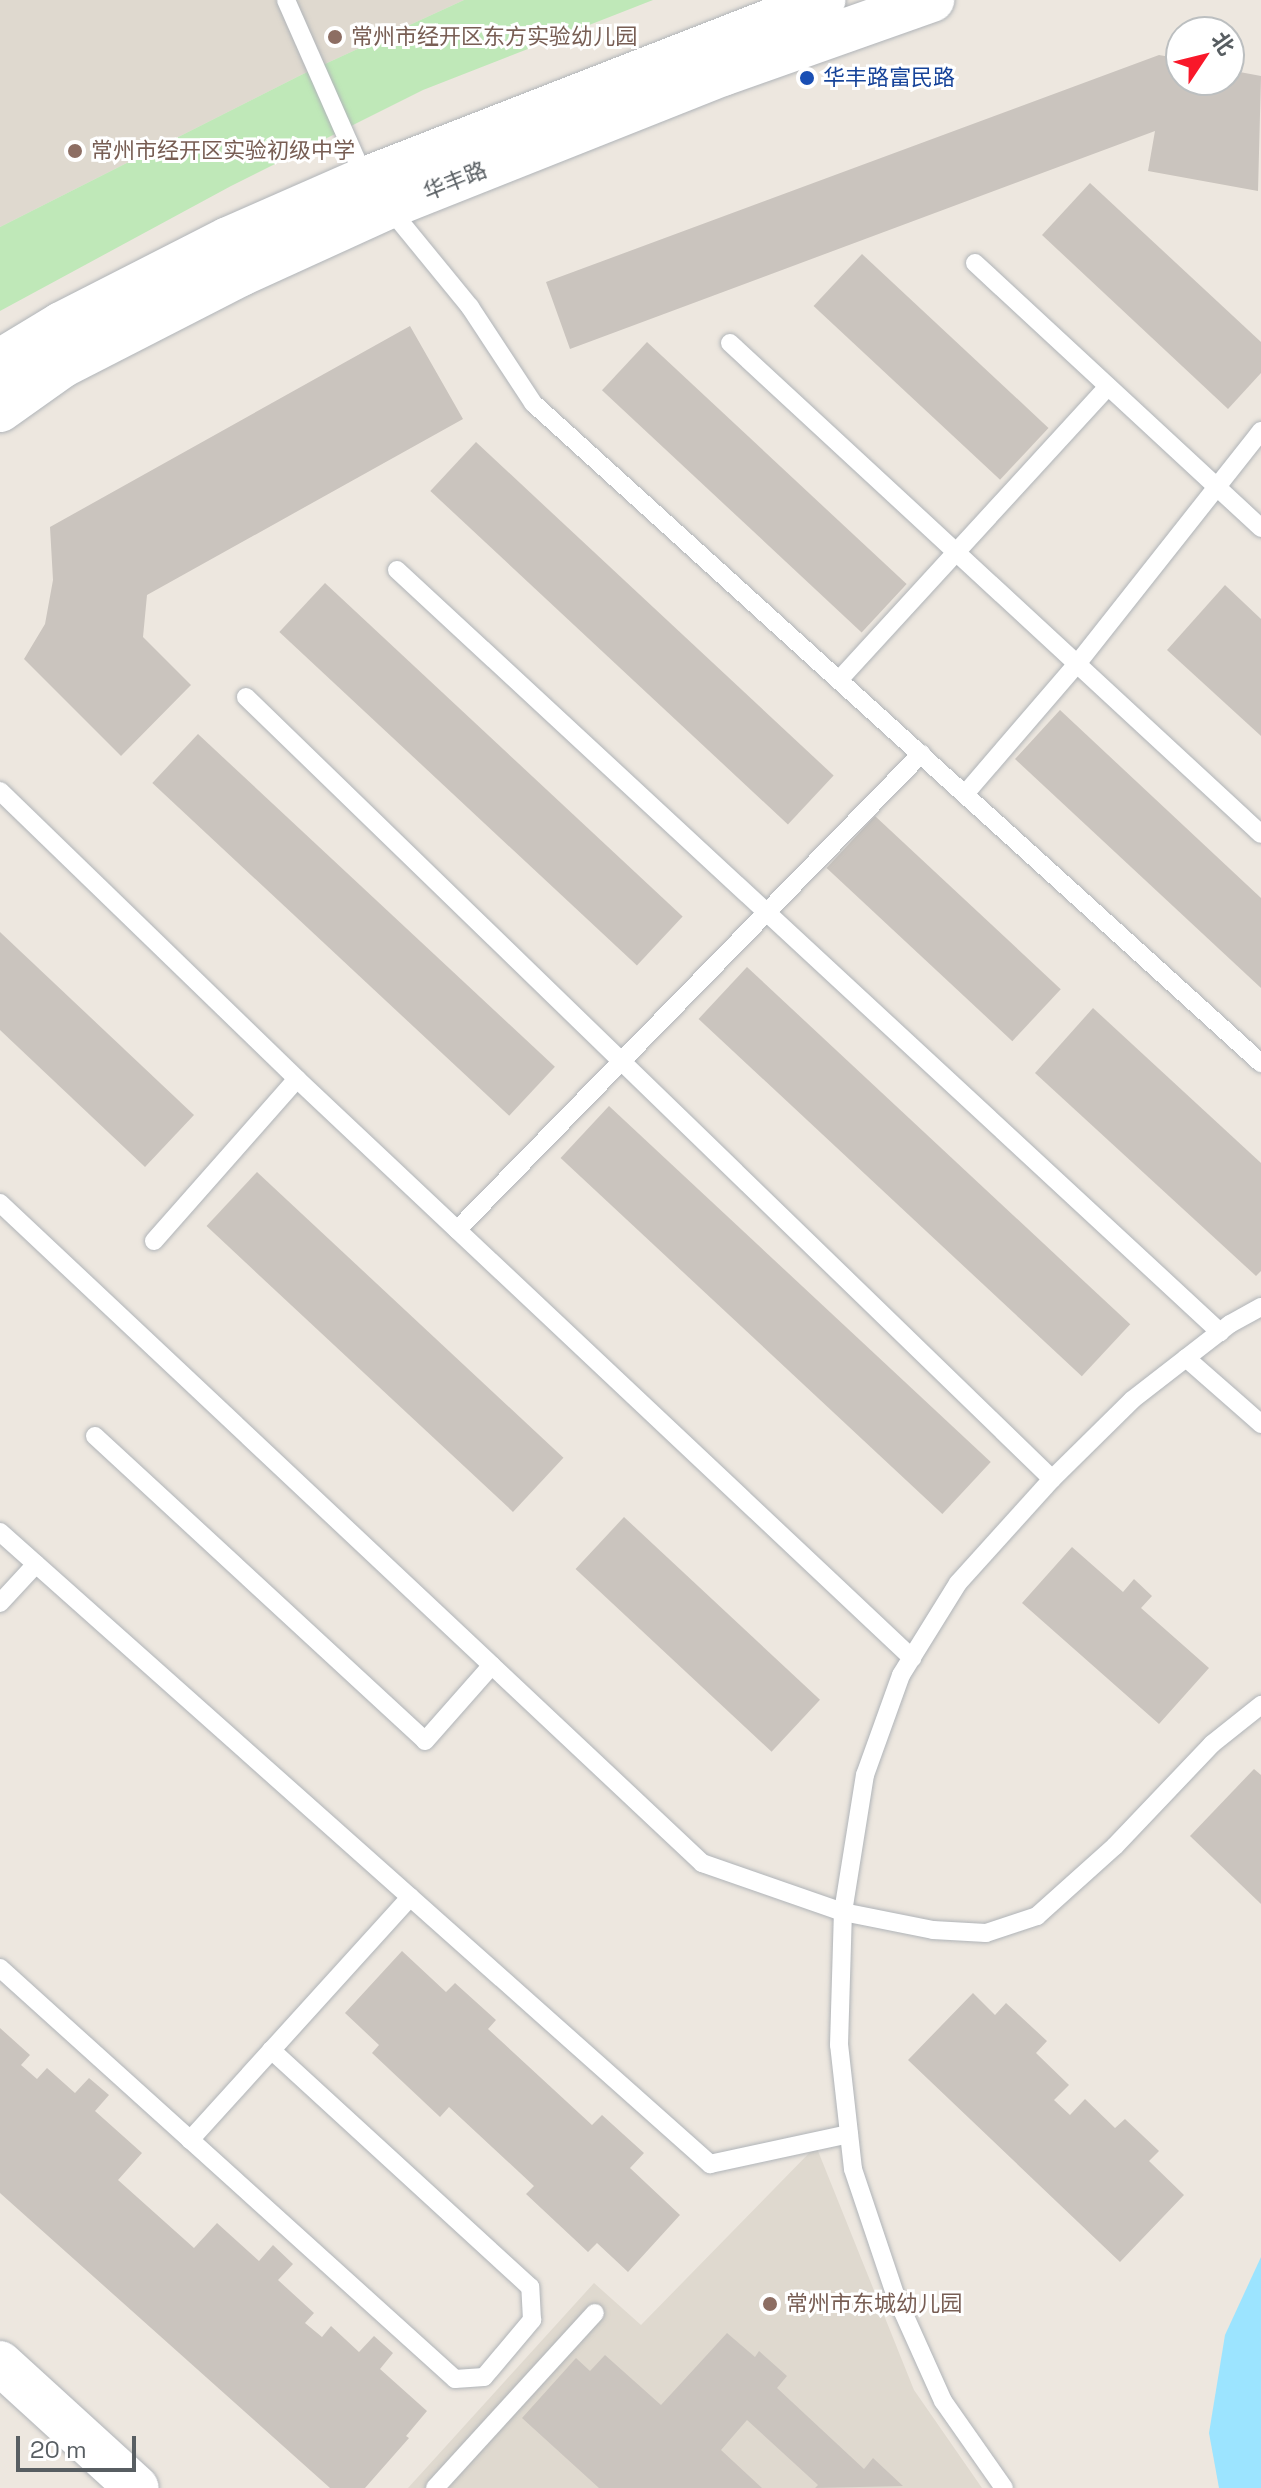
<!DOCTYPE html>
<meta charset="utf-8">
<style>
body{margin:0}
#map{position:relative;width:1261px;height:2488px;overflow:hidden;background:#ede7df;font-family:"Space Grotesk","Noto Sans SC",sans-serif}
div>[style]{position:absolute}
.education>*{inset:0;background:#dfd9cf}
.green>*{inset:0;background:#bfe8b8}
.water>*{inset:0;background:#9ce4ff}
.building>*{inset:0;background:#cac4be;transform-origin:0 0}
.roads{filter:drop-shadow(0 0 2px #b0b4b8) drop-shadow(0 0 2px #b0b4b8)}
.lane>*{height:18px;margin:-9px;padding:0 9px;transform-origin:9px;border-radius:9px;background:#fff}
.secondary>*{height:44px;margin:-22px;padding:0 22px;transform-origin:22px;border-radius:22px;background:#fff}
.dots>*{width:22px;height:22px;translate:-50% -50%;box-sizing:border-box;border:4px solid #fff;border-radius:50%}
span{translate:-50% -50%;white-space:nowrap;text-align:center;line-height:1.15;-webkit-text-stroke:6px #fff;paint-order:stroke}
.education-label{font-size:22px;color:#785e54}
.left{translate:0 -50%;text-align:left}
.transit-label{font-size:22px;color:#164399}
.street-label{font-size:22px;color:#585e62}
.north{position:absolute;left:1165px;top:16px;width:80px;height:80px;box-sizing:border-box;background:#fff;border:2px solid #bcbfc0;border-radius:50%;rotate:55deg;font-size:22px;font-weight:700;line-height:32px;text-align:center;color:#585e62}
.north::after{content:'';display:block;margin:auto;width:28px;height:36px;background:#f9182a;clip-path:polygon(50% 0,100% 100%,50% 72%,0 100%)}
.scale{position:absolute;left:16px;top:2436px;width:120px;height:36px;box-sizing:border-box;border:4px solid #585e62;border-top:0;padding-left:10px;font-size:24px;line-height:28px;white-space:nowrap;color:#585e62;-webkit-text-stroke:6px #fff;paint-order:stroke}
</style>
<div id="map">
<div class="education">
<div style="clip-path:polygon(0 0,464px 0,301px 75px,0 227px)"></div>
<div style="clip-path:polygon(816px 2146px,914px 2390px,982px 2488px,408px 2488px,594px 2283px,641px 2325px)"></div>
</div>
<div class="green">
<div style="clip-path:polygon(464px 0,653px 0,423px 90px,231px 186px,0 311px,0 227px,301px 75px)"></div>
</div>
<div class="water">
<div style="clip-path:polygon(1261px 2257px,1261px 2488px,1219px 2488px,1209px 2433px,1225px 2335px)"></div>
</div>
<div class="building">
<div style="clip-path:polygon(1159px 55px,1181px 59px,1181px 80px,1229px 80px,1229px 70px,1261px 76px,1258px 191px,1148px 171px,1155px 131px,570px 349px,546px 282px)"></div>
<div style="clip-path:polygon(1090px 183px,1261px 342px,1261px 373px,1228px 409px,1042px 235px)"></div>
<div style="left:862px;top:254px;width:255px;height:71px;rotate:43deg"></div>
<div style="clip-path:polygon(410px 326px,463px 419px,147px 595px,143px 637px,191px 685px,121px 756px,24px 659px,45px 624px,53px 580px,50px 527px)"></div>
<div style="left:647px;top:342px;width:355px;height:66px;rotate:43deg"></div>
<div style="left:476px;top:442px;width:489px;height:67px;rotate:43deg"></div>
<div style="left:325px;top:583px;width:489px;height:67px;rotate:43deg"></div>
<div style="clip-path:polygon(1225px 585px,1261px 619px,1261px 736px,1167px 650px)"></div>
<div style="clip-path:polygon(1060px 710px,1261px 898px,1261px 988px,1015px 759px)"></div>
<div style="left:198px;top:734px;width:488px;height:67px;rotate:43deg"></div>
<div style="left:875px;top:816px;width:254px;height:71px;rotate:43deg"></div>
<div style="clip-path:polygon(0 932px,194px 1115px,145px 1167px,0 1030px)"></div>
<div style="left:747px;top:967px;width:524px;height:71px;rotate:43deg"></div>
<div style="clip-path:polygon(1093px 1008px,1261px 1163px,1261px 1271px,1256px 1276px,1035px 1073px)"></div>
<div style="left:609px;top:1106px;width:522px;height:71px;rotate:43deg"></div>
<div style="left:257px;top:1172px;width:419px;height:74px;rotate:43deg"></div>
<div style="left:624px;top:1517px;width:268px;height:71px;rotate:43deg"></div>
<div style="clip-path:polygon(1072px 1547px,1123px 1592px,1134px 1579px,1152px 1596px,1141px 1608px,1209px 1668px,1159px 1724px,1022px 1603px)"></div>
<div style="clip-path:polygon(1254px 1769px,1261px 1775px,1261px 1904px,1190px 1836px)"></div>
<div style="clip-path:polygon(402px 1951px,446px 1992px,455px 1983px,496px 2020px,488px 2029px,592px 2125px,602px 2115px,644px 2153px,630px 2168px,680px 2215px,628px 2272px,597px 2243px,588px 2252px,526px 2194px,534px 2186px,449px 2107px,440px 2117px,372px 2053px,379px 2045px,345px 2013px)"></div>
<div style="clip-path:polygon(973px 1993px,995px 2015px,1006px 2003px,1047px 2041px,1036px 2053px,1069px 2085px,1054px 2100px,1070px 2115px,1085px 2099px,1115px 2128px,1125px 2119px,1159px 2151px,1149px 2161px,1184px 2195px,1120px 2262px,908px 2060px)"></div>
<div style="clip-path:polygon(0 2028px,30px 2055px,21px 2065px,37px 2079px,47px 2068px,75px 2093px,89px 2078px,109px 2095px,95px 2111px,142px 2153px,118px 2180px,194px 2248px,217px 2223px,259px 2261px,273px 2245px,293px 2264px,278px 2280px,314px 2313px,305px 2323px,322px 2337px,331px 2326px,359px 2352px,374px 2336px,393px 2353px,380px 2369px,427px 2411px,406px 2436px,409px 2438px,365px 2488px,330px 2488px,0 2193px)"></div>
<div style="clip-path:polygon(727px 2333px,755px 2357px,759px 2351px,787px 2376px,777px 2388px,864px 2469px,873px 2458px,903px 2486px,815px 2488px,818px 2485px,747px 2420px,721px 2450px,762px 2488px,599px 2488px,522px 2418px,576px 2358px,590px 2371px,605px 2355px,661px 2405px)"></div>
</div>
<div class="roads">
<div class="lane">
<div style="left:286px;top:0;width:196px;rotate:66.2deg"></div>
<div style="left:389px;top:208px;width:128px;rotate:50.7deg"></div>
<div style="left:470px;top:307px;width:115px;rotate:56.7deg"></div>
<div style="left:533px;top:403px;width:983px;rotate:42.2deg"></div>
<div style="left:975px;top:263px;width:390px;rotate:42.8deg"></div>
<div style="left:730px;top:343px;width:723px;rotate:42.76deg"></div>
<div style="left:397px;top:570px;width:1122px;rotate:42.8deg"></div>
<div style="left:839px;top:680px;width:398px;rotate:-47.5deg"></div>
<div style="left:246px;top:697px;width:1123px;rotate:44.13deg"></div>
<div style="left:0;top:791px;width:414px;rotate:44.1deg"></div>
<div style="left:297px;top:1079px;width:845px;rotate:43.27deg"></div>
<div style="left:965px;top:794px;width:172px;rotate:-49.3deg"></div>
<div style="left:1077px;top:664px;width:297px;rotate:-51.7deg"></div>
<div style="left:0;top:1203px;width:964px;rotate:43.23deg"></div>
<div style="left:702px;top:1863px;width:149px;rotate:19.2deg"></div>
<div style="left:843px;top:1912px;width:92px;rotate:11.3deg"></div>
<div style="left:933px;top:1930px;width:53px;rotate:3.2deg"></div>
<div style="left:986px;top:1933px;width:54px;rotate:-18.4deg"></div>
<div style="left:1037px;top:1916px;width:105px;rotate:-41.9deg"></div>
<div style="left:1115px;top:1846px;width:141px;rotate:-46.4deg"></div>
<div style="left:1212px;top:1744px;width:63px;rotate:-38.5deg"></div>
<div style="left:457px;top:1230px;width:665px;rotate:-45.73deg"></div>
<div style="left:154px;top:1241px;width:216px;rotate:-48.6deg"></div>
<div style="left:1186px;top:1358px;width:100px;rotate:41.3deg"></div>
<div style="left:95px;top:1436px;width:449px;rotate:42.7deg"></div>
<div style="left:425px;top:1741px;width:101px;rotate:-48.6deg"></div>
<div style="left:0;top:1532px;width:951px;rotate:41.67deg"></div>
<div style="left:710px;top:2164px;width:142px;rotate:-12.2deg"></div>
<div style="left:0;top:1603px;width:53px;rotate:-47.3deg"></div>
<div style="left:0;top:1968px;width:613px;rotate:42.09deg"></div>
<div style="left:455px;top:2379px;width:29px;rotate:-4deg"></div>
<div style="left:484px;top:2377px;width:75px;rotate:-49.9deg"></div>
<div style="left:532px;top:2320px;width:33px;rotate:-93deg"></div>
<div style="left:530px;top:2287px;width:351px;rotate:-137.5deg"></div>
<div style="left:190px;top:2140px;width:328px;rotate:-47.8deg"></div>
<div style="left:435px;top:2488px;width:237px;rotate:-47.6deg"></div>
<div style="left:1004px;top:2488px;width:106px;rotate:-125deg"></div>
<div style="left:943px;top:2401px;width:117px;rotate:-114.2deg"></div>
<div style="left:895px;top:2294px;width:132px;rotate:-108.6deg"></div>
<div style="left:853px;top:2169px;width:125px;rotate:-96.4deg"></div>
<div style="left:839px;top:2045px;width:133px;rotate:-88.3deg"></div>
<div style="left:843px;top:1912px;width:139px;rotate:-80.9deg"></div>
<div style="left:865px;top:1775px;width:106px;rotate:-70.2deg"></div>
<div style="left:901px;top:1675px;width:108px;rotate:-58.2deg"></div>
<div style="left:958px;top:1583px;width:140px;rotate:-47.9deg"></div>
<div style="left:1052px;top:1479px;width:112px;rotate:-44.6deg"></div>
<div style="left:1132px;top:1400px;width:124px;rotate:-37.8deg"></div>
<div style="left:1230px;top:1324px;width:35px;rotate:-29deg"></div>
</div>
<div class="secondary">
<div style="left:0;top:361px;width:71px;rotate:-31.2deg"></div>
<div style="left:61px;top:324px;width:187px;rotate:-27deg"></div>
<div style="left:228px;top:239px;width:150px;rotate:-23.7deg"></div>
<div style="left:365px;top:179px;width:492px;rotate:-21.3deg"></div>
<div style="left:0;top:410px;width:76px;rotate:-35.4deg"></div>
<div style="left:62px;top:366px;width:201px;rotate:-27.2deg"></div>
<div style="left:241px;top:274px;width:162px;rotate:-24.5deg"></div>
<div style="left:388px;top:207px;width:360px;rotate:-21.7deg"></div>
<div style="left:723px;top:74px;width:222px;rotate:-19.5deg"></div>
<div style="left:0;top:2363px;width:185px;rotate:42.4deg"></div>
</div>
</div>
<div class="dots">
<div style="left:335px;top:37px;background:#8d6e63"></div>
<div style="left:807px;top:78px;background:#1a4fb4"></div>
<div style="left:75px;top:151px;background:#8d6e63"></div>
<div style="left:770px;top:2304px;background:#8d6e63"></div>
</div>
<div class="education-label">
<span class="left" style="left:351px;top:37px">常州市经开区东方实验幼儿园</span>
<span class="left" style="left:91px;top:151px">常州市经开区实验初级中学</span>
<span class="left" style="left:786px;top:2304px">常州市东城幼儿园</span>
</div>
<div class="transit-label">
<span class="left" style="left:823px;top:78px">华丰路富民路</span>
</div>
<div class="street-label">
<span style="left:455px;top:181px;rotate:-22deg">华丰路</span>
</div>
<div class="north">北</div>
<div class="scale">20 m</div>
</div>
